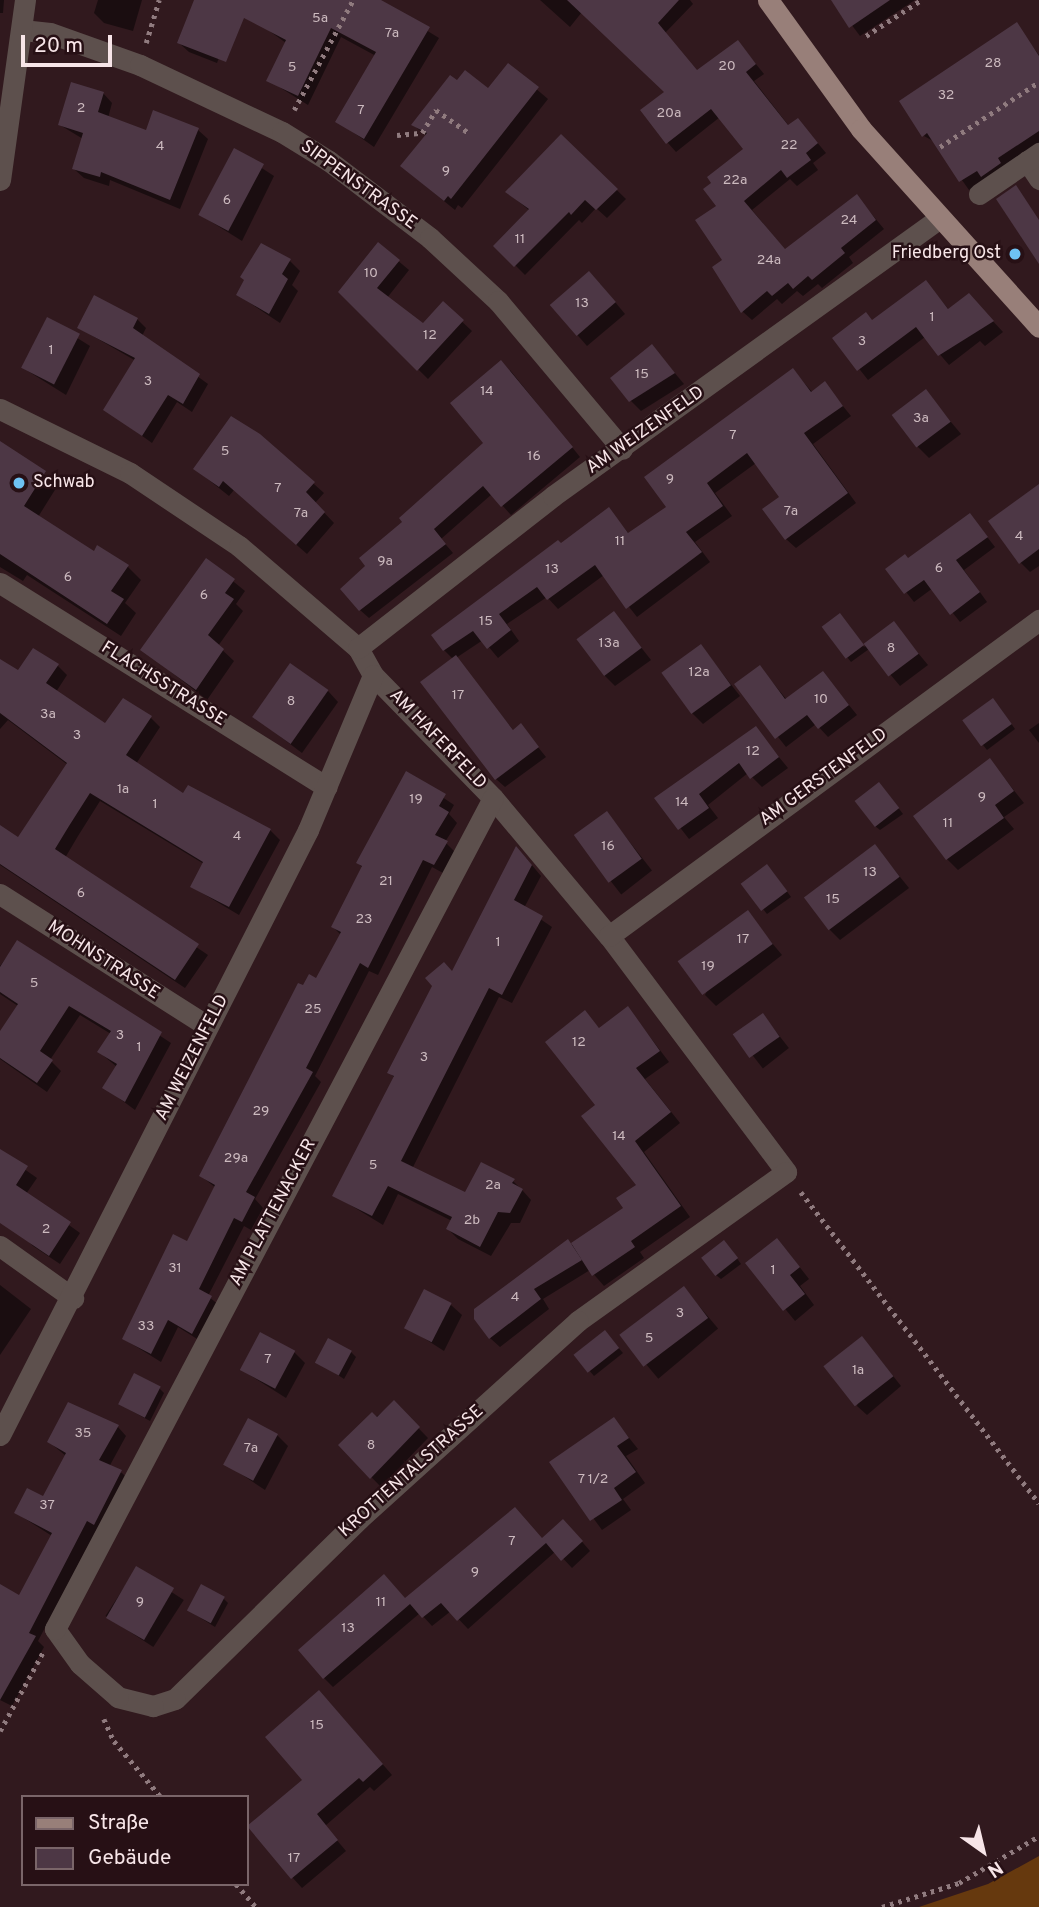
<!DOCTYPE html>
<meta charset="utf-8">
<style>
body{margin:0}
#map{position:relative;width:1039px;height:1907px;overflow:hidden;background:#31191e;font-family:Overpass,sans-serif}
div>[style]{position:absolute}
.forest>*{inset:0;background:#66390e}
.shadow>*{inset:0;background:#0007;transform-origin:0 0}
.building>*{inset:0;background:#4d3745;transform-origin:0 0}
.path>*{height:4.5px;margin-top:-2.25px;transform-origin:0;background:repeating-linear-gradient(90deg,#907b7f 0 3.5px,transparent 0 8.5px)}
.minor>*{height:21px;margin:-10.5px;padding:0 10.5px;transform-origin:10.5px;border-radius:10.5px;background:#5d504d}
.major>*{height:21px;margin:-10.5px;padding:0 10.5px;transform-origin:10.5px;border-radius:10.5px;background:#987f79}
.dots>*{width:19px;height:19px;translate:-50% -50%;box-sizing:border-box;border:4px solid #271015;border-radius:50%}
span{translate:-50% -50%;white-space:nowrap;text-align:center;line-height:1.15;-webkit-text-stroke:5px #271015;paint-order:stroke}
.number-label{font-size:14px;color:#ccbabf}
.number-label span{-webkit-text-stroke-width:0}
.street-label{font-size:18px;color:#f7e5e8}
.poi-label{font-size:18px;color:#f7e5e8}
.right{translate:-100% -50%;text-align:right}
.left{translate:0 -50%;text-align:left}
.legend{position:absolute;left:21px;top:1795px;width:228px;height:91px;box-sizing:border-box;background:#271015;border:2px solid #7a6569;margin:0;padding:9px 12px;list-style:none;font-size:21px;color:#f7e5e8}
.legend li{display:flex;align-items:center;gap:14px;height:35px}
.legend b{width:35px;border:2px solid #7a6569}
.north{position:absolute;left:948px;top:1816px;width:70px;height:70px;-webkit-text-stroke:5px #271015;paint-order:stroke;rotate:146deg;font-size:19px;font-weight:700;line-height:28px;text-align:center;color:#f7e5e8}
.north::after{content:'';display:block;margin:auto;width:24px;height:32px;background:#f7e5e8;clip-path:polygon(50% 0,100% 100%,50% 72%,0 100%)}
.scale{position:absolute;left:21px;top:35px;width:91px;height:32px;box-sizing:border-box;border:4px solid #f7e5e8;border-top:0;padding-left:9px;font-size:21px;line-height:24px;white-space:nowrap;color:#f7e5e8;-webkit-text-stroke:5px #271015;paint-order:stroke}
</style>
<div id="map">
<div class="forest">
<div style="clip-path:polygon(1039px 1856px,1039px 1907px,919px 1907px,988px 1884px)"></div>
</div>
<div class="shadow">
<div style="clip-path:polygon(0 0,4px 0,3px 13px,0 13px)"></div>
<div style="clip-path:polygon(98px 0,142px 0,133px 31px,104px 23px,94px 13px)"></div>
<div style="clip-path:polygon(196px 0,241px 0,217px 63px,189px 52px,179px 43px)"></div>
<div style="clip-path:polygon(291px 0,377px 0,439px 38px,374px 147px,337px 121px,376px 56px,341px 37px,308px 105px,268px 80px,286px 43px,264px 27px)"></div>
<div style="clip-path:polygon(540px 0,690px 0,693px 4px,665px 33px,698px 72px,738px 42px,764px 74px,754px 81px,789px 126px,806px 129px,826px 153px,813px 163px,818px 170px,797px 186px,790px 179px,752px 210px,786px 251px,865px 206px,884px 229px,849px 257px,853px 263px,822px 288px,818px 284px,803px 296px,797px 291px,782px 304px,777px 299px,752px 320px,743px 312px,725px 260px,718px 206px,745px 150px,720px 117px,676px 152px,668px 143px,666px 92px,582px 12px,570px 27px)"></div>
<div style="clip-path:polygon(833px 0,915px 0,860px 36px)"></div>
<div style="clip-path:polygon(1016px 25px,1039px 55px,1039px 144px,969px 190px,935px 142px,924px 136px)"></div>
<div style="clip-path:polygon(508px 65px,548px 99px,462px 208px,458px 205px,455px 210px,412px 175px,427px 136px,413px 125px,457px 83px,488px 91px)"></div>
<div style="clip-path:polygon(103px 93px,112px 103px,108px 118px,147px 132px,198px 130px,208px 139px,180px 209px,110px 180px,109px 186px,84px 178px,74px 169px,83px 139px,60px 125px)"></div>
<div style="clip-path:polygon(561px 136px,626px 199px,607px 218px,596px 208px,582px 223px,579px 220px,525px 275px,496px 246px,530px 211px,507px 192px)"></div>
<div style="clip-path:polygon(234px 150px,274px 176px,242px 241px,202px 216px)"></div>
<div style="clip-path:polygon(378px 244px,409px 270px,387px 298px,423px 326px,443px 304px,472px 331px,428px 379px,340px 292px)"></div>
<div style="clip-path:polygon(290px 261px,300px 271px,292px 285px,298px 291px,280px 323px,238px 295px)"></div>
<div style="clip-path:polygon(926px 282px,950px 311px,978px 305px,1003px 332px,985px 346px,980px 341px,949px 365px,925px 337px,868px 380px,835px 338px,873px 321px)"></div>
<div style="clip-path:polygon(600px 284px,625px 314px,587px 346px,551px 305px)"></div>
<div style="clip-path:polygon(47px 319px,90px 346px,66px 395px,23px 368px)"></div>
<div style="clip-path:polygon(137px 319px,146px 328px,142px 336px,208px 384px,192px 412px,177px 402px,152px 443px,106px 410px,136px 361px,79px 328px)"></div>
<div style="clip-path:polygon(652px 346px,684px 384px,641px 411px,630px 400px)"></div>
<div style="clip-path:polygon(510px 370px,580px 457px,511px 515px,492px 494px,441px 539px,453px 553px,369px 618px,360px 610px,368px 567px,485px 443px)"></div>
<div style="clip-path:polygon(793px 370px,813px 393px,825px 384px,851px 416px,813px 444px,856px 503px,796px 548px,786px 539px,781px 498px,756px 463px,715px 493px,732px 516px,695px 542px,710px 562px,637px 617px,604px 575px,558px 609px,547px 597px,507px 624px,519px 641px,498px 658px,483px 640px,456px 658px,514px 731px,521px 726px,546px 757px,505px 787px,496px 779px,453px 659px,444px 650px,609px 509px,629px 534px,668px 508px)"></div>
<div style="clip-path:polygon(926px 392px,961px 434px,929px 458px,918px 447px)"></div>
<div style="clip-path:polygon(259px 435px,324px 493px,315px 503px,334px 523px,307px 554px,234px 490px,229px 496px,195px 469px)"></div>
<div style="clip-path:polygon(0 443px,58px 485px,38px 517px,94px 553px,128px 567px,141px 580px,125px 603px,136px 613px,121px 636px,27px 575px,23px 581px,0 567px)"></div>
<div style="clip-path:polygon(1039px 486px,1039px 566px,1030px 572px,1020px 562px)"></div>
<div style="clip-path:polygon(970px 515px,995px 547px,964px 570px,987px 602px,960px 622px,933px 588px,914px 602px,888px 569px,909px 560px)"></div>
<div style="clip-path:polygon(207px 560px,245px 591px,236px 604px,243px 611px,218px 646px,234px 661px,207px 700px,143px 650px)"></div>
<div style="clip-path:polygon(614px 613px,651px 660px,615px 686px,604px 675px)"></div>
<div style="clip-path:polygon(845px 621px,864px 647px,894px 624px,928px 665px,900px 686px,869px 649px,851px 662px,824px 628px)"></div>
<div style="clip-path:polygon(701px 646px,740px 696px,703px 724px,692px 713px)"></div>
<div style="clip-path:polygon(58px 666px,67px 675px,56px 692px,106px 725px,151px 718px,160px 727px,136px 764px,184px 796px,270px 830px,280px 840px,239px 915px,192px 887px,204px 864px,100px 801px,78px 836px,65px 858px,208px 955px,185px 988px,0 865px,0 827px,19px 840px,68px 765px,8px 720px,0 729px,0 674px)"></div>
<div style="clip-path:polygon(760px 667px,787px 700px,823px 673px,857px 715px,828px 737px,816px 724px,786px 747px,737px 685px)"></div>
<div style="clip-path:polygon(328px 691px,338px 702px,302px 753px,253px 716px)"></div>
<div style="clip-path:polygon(998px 705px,1015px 729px,987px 750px,964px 721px)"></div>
<div style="clip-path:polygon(1039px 723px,1039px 743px,1029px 730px)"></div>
<div style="clip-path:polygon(755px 728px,788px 768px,762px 787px,748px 773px,708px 805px,718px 818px,689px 839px,657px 798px)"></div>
<div style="clip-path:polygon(990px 760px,1024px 803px,1004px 817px,1014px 829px,958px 870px,947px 859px)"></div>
<div style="clip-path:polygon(407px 773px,454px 805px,449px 814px,457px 823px,445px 842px,455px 852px,443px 873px,432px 867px,378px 975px,369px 971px,315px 1076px,321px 1082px,255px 1199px,263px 1208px,251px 1230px,244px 1226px,208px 1296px,220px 1306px,202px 1342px,178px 1327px,161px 1362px,124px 1339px,187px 1243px,216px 1188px,201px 1176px,304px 988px,317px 980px,341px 935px,333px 927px,363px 868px,358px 863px)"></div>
<div style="clip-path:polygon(884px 789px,903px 814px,880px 830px,875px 826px)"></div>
<div style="left:607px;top:813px;width:73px;height:39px;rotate:52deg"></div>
<div style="clip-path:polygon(875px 846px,909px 888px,840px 940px,829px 929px)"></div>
<div style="clip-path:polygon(526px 858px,541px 876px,524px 908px,552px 927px,512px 1003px,499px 997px,412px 1169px,466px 1194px,513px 1181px,523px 1191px,531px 1200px,520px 1223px,511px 1223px,491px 1256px,458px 1239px,448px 1229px,452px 1221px,398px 1194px,383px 1225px,334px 1195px,395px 1078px,389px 1072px)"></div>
<div style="clip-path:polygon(772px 871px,791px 897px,767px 914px,743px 884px)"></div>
<div style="clip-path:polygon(747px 913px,782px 955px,716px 1006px,705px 995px)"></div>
<div style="clip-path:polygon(18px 942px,171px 1043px,135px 1110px,104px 1087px,117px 1067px,99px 1052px,111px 1034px,80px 1015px,50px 1060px,61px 1071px,47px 1092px,0 1059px,0 1034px,18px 1006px,0 994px,0 966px)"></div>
<div style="clip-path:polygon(628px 1008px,669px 1062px,645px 1079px,680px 1123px,644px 1152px,690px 1217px,640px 1252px,644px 1258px,604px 1286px,590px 1270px,543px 1299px,549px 1309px,500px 1347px,490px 1338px,572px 1245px,626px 1208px,638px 1185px,598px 1105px,585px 1013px,600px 1029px)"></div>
<div style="left:763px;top:1015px;width:42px;height:33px;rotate:52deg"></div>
<div style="clip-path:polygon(0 1152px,37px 1178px,26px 1194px,80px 1233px,60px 1264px,33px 1246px,0 1212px)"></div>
<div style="clip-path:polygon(729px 1247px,741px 1264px,721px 1279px,716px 1275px)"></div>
<div style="clip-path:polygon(787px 1251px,809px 1279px,800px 1286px,814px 1305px,795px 1321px,748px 1263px)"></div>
<div style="clip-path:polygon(0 1285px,31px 1309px,0 1355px)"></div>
<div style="left:684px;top:1288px;width:53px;height:78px;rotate:50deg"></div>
<div style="clip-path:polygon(451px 1305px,462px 1315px,444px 1351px,408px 1328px)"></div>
<div style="clip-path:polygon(609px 1337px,623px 1353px,594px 1376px,576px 1355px)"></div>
<div style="clip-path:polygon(871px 1348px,901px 1386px,867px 1415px,857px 1406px)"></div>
<div style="clip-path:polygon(294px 1352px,305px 1363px,286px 1398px,242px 1370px)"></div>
<div style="clip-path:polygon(351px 1352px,356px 1357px,344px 1379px,318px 1362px)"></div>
<div style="clip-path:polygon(159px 1388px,164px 1393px,150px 1421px,119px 1404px)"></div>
<div style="clip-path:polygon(394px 1403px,428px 1438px,381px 1487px,340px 1445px)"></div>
<div style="clip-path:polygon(614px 1419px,638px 1449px,626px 1456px,645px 1483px,623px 1499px,631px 1510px,602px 1530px,552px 1462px)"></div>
<div style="clip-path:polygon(118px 1427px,126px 1436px,109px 1467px,122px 1473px,88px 1532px,122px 1473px,130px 1481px,97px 1529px,38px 1641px,44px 1647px,12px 1706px,0 1700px,0 1586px,20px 1597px,52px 1536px,16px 1513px,43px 1498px,66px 1456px,49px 1442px)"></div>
<div style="clip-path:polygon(277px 1435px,288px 1446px,265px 1490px,226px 1464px)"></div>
<div style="clip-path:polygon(572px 1530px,590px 1551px,572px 1568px,556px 1551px,468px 1629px,451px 1611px,432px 1626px,420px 1613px,333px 1687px,324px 1678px,406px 1600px)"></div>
<div style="left:136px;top:1569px;width:57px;height:56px;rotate:33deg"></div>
<div style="clip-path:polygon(223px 1598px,228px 1603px,215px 1627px,188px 1610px)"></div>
<div style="clip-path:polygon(329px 1702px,392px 1775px,374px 1791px,370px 1787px,325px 1826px,346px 1851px,302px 1888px,292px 1877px,304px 1781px)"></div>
</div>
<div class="building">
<div style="clip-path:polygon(194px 0,381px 0,430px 27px,364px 139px,335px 122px,376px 52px,331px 28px,298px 96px,266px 81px,286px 40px,244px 18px,226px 62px,177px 43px)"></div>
<div style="clip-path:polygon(567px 0,679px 0,658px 23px,697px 70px,738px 40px,756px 64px,746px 72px,788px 125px,798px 118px,818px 143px,806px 153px,811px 160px,787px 178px,781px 170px,744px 201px,785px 249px,857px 194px,876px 220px,841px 248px,845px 253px,812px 280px,808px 276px,793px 289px,788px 283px,772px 296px,767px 291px,741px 313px,712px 267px,722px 260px,695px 220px,716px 206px,703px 189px,711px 183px,707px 177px,743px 149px,711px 109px,666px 144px,640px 110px,664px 92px)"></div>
<div style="clip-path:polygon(831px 0,890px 0,849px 28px)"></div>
<div style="clip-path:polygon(1017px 22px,1039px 56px,1039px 131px,998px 158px,1001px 163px,981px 177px,977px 171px,959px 182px,927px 133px,922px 137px,899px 101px)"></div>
<div style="clip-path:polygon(508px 63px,539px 87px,451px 199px,448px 196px,444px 201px,400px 166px,427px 133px,411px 125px,450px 75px,457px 80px,465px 70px,488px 88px)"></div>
<div style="clip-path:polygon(71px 82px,104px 92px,98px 112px,146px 130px,153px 110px,199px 128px,170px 200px,101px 172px,100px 177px,72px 169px,83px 133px,58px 125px)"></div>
<div style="clip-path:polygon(561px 134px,618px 189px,596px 210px,585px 200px,571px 215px,569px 212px,514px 267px,493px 246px,529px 209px,505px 192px)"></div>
<div style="left:234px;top:148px;width:34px;height:76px;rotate:28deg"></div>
<div style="clip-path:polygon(1016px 185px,1039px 220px,1039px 264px,996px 199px)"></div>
<div style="clip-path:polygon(378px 242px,400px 260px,377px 288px,423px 323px,443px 301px,464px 320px,417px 371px,338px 292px)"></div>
<div style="clip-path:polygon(261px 243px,291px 259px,282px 274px,288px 279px,269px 314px,236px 295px,244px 280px,240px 277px)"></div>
<div style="left:589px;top:271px;width:41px;height:52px;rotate:49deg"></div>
<div style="clip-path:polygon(926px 280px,948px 309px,969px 293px,994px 321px,938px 356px,916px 327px,857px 371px,832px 338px,866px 312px,872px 320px)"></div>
<div style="clip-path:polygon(94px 295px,138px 318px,133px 328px,200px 374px,183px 404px,168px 395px,142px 436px,103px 410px,135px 358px,77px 328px)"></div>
<div style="left:47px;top:317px;width:37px;height:57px;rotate:27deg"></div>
<div style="clip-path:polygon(652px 344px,675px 373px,629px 402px,610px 378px)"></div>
<div style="clip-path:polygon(501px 360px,573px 447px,501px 507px,483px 486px,434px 529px,446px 544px,359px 611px,340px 589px,365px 566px,359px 558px,402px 522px,399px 518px,483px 443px,450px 403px)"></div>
<div style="clip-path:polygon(793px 368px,811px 392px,825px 381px,843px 406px,804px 433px,848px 493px,785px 540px,762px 509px,779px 497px,747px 453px,707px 483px,723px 506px,686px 532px,702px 552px,626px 609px,595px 565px,547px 600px,537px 587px,499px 614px,511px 630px,487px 649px,473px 631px,443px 651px,431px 635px,558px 540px,561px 543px,609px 507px,628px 533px,666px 507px,644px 477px)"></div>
<div style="left:926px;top:389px;width:41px;height:43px;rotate:53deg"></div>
<div style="clip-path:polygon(231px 416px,260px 434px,315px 482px,306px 492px,325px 512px,296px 545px,223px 481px,219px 487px,193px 469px)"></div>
<div style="clip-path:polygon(0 441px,46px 471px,24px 506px,94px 551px,97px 545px,129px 565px,111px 591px,124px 599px,107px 624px,0 554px)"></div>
<div style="clip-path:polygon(1039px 484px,1039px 549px,1019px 564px,988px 521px)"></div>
<div style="clip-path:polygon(970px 513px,988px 537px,956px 560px,980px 592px,950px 615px,924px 580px,904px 594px,885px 569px,905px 554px,908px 558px)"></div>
<div style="clip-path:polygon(206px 558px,235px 579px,225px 593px,234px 599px,208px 635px,224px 649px,196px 690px,140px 650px)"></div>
<div style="left:614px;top:611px;width:46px;height:47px;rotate:53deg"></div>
<div style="left:840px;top:613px;width:40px;height:23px;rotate:53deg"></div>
<div style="left:894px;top:621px;width:41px;height:38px;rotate:53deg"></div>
<div style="left:701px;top:644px;width:51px;height:49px;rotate:54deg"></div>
<div style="clip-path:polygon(33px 648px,59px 664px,46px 683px,105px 723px,123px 698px,152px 716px,126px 755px,183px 793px,188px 785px,271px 829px,229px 907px,190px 887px,203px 862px,90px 793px,69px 826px,55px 849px,199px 944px,175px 980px,0 864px,0 825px,18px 837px,67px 763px,0 713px,0 659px,18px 670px)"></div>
<div style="clip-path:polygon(456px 655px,513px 730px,521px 723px,539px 747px,495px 780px,420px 682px)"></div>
<div style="left:290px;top:663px;width:47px;height:66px;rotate:35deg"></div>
<div style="clip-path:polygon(760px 665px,785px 699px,823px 671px,849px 705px,818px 729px,807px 715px,775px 739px,734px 684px)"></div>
<div style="left:993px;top:698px;width:32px;height:38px;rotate:54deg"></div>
<div style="clip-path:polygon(756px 726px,779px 757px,750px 779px,739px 763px,699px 794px,709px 808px,678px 830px,654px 798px)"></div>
<div style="clip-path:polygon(990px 758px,1014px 791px,995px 805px,1004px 818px,946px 860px,913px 816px)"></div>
<div style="clip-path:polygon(406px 771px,446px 794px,439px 806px,449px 812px,435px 835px,448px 841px,434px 865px,423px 860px,368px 968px,360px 963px,306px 1068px,313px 1072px,246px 1192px,255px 1197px,242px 1222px,234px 1218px,199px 1289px,212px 1296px,192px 1334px,168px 1320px,151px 1354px,122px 1339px,173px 1234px,187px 1241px,215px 1185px,199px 1176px,298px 983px,303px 985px,309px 974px,316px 978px,341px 932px,331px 927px,362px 866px,356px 863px)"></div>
<div style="left:879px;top:782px;width:33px;height:31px;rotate:52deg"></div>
<div style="left:607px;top:811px;width:59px;height:41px;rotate:54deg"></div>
<div style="left:875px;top:844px;width:41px;height:89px;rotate:53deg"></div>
<div style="clip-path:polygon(516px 846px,532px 865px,514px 900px,543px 916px,502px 995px,489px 988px,401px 1161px,465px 1192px,481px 1162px,515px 1179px,512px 1183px,523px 1189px,510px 1213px,498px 1212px,480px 1247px,446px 1229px,452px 1217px,388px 1186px,372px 1216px,332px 1196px,394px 1076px,387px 1073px,432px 986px,425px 978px,444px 962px,452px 971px)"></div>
<div style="left:767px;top:864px;width:34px;height:33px;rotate:53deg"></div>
<div style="left:748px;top:910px;width:42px;height:87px;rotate:54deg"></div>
<div style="clip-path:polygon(17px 940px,162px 1032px,125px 1102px,102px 1088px,117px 1064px,97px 1052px,111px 1031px,69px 1006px,40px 1051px,53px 1060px,37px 1083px,0 1058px,0 1031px,18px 1004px,0 992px,0 967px)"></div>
<div style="clip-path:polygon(628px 1006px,660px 1051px,636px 1068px,671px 1112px,635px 1141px,681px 1206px,631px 1241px,635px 1247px,592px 1276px,571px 1243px,623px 1208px,616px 1198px,636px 1185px,581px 1116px,595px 1105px,545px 1042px,585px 1010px,599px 1028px)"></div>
<div style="left:763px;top:1013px;width:29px;height:37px;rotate:55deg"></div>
<div style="clip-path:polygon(0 1149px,28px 1166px,16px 1185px,71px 1222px,49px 1256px,0 1223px)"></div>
<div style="clip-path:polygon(777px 1238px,800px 1267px,790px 1275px,805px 1294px,783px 1311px,745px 1263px)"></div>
<div style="clip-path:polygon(568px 1239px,582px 1260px,534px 1289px,541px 1299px,489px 1339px,474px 1319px,474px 1309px)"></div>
<div style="left:724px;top:1240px;width:23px;height:29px;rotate:52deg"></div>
<div style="left:684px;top:1286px;width:40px;height:81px;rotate:53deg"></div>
<div style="left:424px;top:1289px;width:31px;height:44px;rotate:27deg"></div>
<div style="left:605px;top:1330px;width:23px;height:40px;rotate:52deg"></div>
<div style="left:260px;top:1332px;width:40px;height:43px;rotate:28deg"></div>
<div style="left:862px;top:1336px;width:51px;height:49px;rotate:52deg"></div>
<div style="left:328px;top:1338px;width:27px;height:28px;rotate:28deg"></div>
<div style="left:134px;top:1373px;width:30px;height:35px;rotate:27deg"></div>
<div style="clip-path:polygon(394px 1400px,420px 1427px,370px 1479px,338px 1445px,372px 1412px,377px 1417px)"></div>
<div style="clip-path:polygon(68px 1402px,119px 1425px,99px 1460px,122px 1470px,94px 1525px,87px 1521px,29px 1633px,36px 1636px,0 1700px,0 1584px,19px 1595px,52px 1533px,14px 1513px,27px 1488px,43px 1496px,66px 1453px,47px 1442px)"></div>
<div style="clip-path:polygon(614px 1417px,629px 1438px,617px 1446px,636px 1472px,614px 1488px,622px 1500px,590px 1521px,549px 1462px)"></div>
<div style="left:248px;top:1418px;width:34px;height:53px;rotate:28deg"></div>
<div style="clip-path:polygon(515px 1507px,542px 1538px,563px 1519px,583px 1541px,561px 1561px,546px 1543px,457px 1621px,441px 1603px,422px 1618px,410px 1604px,323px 1679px,298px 1650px,384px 1574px,405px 1598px)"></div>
<div style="left:136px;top:1566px;width:44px;height:60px;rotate:30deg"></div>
<div style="left:201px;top:1584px;width:27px;height:30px;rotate:28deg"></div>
<div style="clip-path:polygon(319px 1690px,383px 1764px,363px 1782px,359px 1778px,317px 1814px,338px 1840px,291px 1879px,247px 1826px,302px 1780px,265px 1737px)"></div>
</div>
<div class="path">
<div style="left:866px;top:36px;width:66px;rotate:-33.2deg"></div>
<div style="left:146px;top:43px;width:45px;rotate:-73.2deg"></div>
<div style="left:294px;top:110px;width:125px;rotate:-61.8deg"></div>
<div style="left:397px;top:135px;width:25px;rotate:-5deg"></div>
<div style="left:422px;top:133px;width:27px;rotate:-59deg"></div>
<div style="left:436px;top:110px;width:40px;rotate:34.9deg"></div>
<div style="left:940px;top:147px;width:118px;rotate:-33.3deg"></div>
<div style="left:801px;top:1192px;width:392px;rotate:52.6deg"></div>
<div style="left:104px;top:1719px;width:24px;rotate:66deg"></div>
<div style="left:114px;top:1741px;width:73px;rotate:50deg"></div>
<div style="left:0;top:1731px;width:90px;rotate:-61.4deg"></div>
<div style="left:236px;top:1884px;width:30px;rotate:49deg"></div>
<div style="left:882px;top:1907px;width:81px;rotate:-17.3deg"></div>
<div style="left:959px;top:1883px;width:93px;rotate:-30.4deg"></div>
</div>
<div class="minor">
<div style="left:22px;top:30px;width:28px;rotate:6deg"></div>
<div style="left:50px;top:33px;width:96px;rotate:19.6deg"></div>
<div style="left:140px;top:65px;width:157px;rotate:25.3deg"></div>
<div style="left:282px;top:132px;width:55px;rotate:31.7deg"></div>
<div style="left:329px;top:161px;width:127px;rotate:37.3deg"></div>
<div style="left:430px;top:238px;width:93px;rotate:42.8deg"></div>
<div style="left:498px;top:301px;width:193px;rotate:50deg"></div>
<div style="left:1027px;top:161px;width:22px;rotate:56deg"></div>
<div style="left:0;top:180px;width:182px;rotate:-82.1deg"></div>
<div style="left:979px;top:194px;width:73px;rotate:-34.3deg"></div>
<div style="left:0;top:409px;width:145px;rotate:26.2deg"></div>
<div style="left:130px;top:473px;width:131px;rotate:33.8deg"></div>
<div style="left:239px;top:546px;width:157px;rotate:40.6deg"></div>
<div style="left:358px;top:648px;width:31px;rotate:61deg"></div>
<div style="left:373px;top:675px;width:172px;rotate:45.7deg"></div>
<div style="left:493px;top:798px;width:180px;rotate:50deg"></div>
<div style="left:609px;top:936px;width:295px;rotate:53.1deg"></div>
<div style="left:786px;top:1172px;width:256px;rotate:144.4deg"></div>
<div style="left:578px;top:1321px;width:295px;rotate:137.9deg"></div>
<div style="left:359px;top:1519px;width:257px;rotate:135.6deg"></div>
<div style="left:175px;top:1699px;width:23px;rotate:162deg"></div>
<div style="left:153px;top:1706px;width:36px;rotate:-166deg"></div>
<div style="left:118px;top:1697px;width:50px;rotate:-139deg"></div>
<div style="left:80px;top:1664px;width:43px;rotate:-125.5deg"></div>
<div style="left:55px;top:1629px;width:939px;rotate:-62.21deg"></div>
<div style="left:0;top:583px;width:385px;rotate:32deg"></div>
<div style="left:358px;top:648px;width:247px;rotate:-37.9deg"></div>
<div style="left:553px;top:496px;width:475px;rotate:-35.7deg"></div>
<div style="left:0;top:894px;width:246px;rotate:32.5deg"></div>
<div style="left:609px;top:936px;width:534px;rotate:-36.31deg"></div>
<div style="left:0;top:1246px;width:90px;rotate:35.5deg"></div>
<div style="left:0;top:1435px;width:679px;rotate:-63.02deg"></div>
<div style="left:308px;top:830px;width:168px;rotate:-67.2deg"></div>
</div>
<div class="major">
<div style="left:768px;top:0;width:159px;rotate:54.2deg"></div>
<div style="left:861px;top:129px;width:266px;rotate:48deg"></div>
</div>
<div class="dots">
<div style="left:1015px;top:254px;background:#6ec2f3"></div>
<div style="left:19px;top:483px;background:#6ec2f3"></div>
</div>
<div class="number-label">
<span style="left:320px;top:19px">5a</span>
<span style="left:392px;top:34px">7a</span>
<span style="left:993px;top:64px">28</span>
<span style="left:727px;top:67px">20</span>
<span style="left:292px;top:68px">5</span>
<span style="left:946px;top:96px">32</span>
<span style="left:81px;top:109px">2</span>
<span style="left:361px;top:111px">7</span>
<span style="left:669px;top:114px">20a</span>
<span style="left:789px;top:146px">22</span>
<span style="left:160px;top:147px">4</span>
<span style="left:446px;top:172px">9</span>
<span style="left:735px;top:181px">22a</span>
<span style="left:227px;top:201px">6</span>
<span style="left:849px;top:221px">24</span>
<span style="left:520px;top:240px">11</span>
<span style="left:769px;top:261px">24a</span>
<span style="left:371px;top:274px">10</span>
<span style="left:582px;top:304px">13</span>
<span style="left:932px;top:318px">1</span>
<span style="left:430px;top:336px">12</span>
<span style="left:862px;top:342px">3</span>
<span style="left:51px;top:351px">1</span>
<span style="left:642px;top:375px">15</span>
<span style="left:148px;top:382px">3</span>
<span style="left:487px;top:392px">14</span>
<span style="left:921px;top:419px">3a</span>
<span style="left:733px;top:436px">7</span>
<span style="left:225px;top:452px">5</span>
<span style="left:534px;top:457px">16</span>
<span style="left:670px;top:480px">9</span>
<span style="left:278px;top:489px">7</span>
<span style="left:791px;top:512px">7a</span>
<span style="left:301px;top:514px">7a</span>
<span style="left:1019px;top:537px">4</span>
<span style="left:620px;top:542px">11</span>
<span style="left:385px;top:562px">9a</span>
<span style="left:939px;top:569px">6</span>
<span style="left:552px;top:570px">13</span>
<span style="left:68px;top:578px">6</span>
<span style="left:204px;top:596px">6</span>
<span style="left:486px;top:622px">15</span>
<span style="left:609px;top:644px">13a</span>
<span style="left:891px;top:649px">8</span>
<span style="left:699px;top:673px">12a</span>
<span style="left:458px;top:696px">17</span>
<span style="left:821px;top:700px">10</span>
<span style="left:291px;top:702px">8</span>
<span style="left:48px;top:715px">3a</span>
<span style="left:77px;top:736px">3</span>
<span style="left:753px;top:752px">12</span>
<span style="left:123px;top:790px">1a</span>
<span style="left:982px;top:798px">9</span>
<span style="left:416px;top:800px">19</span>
<span style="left:682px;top:803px">14</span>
<span style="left:155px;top:805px">1</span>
<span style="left:948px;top:824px">11</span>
<span style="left:237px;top:837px">4</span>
<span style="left:608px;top:847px">16</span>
<span style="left:870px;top:873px">13</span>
<span style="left:386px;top:882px">21</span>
<span style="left:81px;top:894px">6</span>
<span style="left:833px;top:900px">15</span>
<span style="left:364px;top:920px">23</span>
<span style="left:743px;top:940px">17</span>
<span style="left:498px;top:943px">1</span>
<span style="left:708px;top:967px">19</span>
<span style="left:34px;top:984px">5</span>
<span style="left:313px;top:1010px">25</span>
<span style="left:120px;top:1036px">3</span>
<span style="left:579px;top:1043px">12</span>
<span style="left:139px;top:1048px">1</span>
<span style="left:424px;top:1058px">3</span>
<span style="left:261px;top:1112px">29</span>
<span style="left:619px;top:1137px">14</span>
<span style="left:236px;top:1159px">29a</span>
<span style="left:373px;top:1166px">5</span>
<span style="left:493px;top:1186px">2a</span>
<span style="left:472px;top:1221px">2b</span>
<span style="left:46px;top:1230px">2</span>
<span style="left:175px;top:1269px">31</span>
<span style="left:773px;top:1271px">1</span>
<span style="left:515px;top:1298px">4</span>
<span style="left:680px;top:1314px">3</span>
<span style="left:146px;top:1327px">33</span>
<span style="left:649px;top:1339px">5</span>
<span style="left:268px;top:1360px">7</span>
<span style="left:858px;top:1371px">1a</span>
<span style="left:83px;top:1434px">35</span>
<span style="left:371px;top:1446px">8</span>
<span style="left:251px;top:1449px">7a</span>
<span style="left:593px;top:1480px">7 1/2</span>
<span style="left:47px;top:1506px">37</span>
<span style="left:512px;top:1542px">7</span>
<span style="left:475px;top:1573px">9</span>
<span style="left:140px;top:1603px">9</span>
<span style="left:381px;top:1603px">11</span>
<span style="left:348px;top:1629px">13</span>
<span style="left:317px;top:1726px">15</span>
<span style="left:294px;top:1859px">17</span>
</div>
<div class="street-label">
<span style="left:358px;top:186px;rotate:36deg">SIPPENSTRASSE</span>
<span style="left:646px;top:431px;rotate:-35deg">AM WEIZENFELD</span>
<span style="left:163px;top:685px;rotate:32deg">FLACHSSTRASSE</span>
<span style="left:437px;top:740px;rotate:46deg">AM HAFERFELD</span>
<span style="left:824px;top:778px;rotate:-36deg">AM GERSTENFELD</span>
<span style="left:103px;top:961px;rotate:33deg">MOHNSTRASSE</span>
<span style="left:193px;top:1058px;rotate:-63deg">AM WEIZENFELD</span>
<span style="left:274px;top:1213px;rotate:-62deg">AM PLATTENACKER</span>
<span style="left:412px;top:1472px;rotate:-42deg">KROTTENTALSTRASSE</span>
</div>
<div class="poi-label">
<span class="right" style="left:1001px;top:254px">Friedberg Ost</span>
<span class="left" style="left:33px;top:483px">Schwab</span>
</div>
<ul class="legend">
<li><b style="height:9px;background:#987f79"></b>Straße</li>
<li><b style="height:19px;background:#4d3745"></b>Gebäude</li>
</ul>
<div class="north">N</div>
<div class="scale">20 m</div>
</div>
